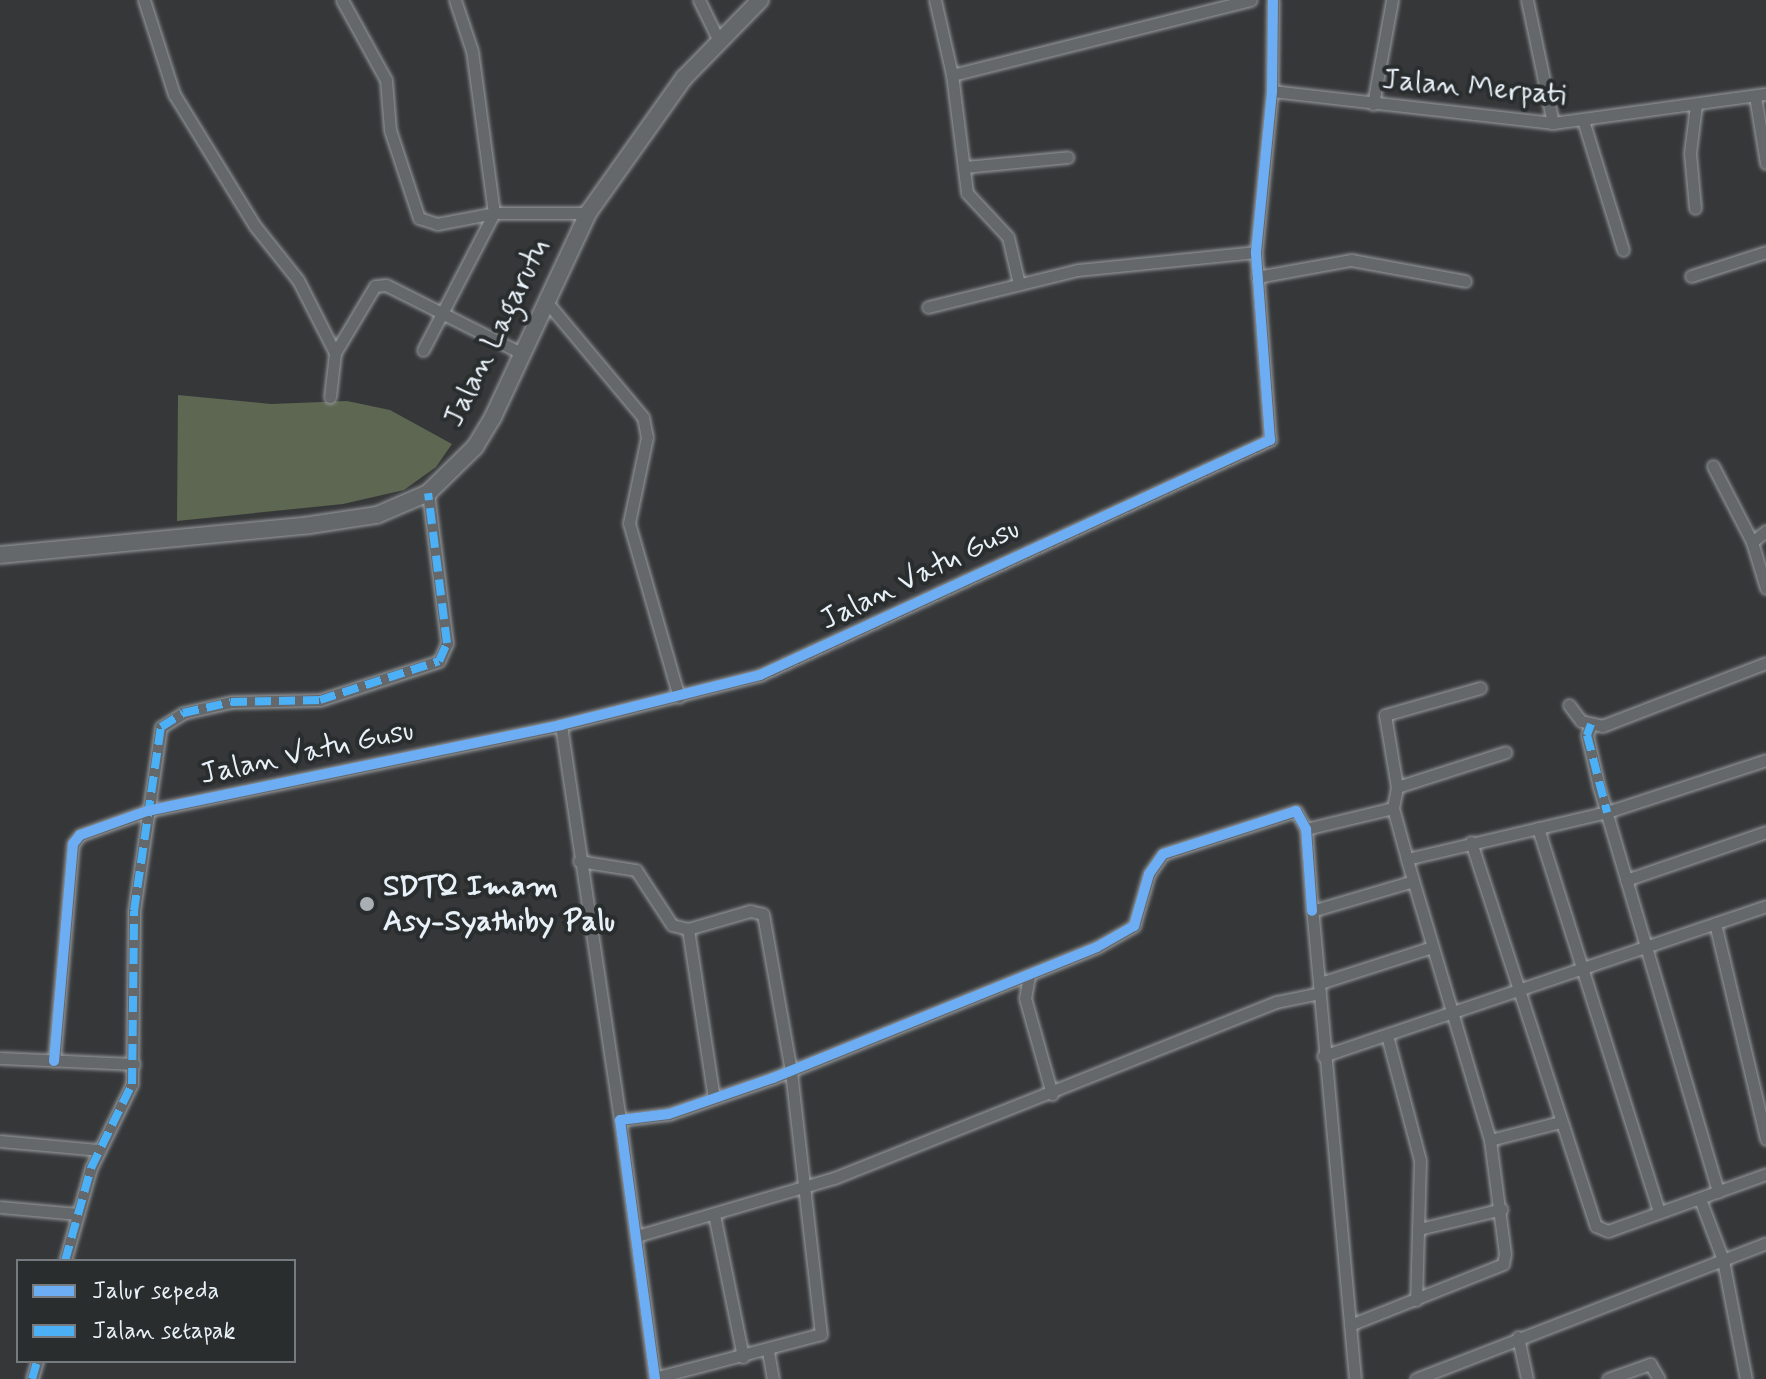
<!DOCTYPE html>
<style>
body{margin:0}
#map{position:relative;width:1766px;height:1379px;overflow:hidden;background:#353739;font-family:Mynerve,sans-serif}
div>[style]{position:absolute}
.green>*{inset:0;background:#5d6751}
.roads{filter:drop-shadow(0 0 2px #9a9d9f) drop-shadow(0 0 2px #9a9d9f)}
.street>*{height:11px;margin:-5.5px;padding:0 5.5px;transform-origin:5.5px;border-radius:5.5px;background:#64686b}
.secondary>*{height:16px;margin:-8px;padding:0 8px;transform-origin:8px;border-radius:8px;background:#64686b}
.quiet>*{height:8px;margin-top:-4px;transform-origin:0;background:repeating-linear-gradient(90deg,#4cb0f7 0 16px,transparent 0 24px)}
.cycleway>*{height:10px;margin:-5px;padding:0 5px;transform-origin:5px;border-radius:5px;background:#6dadf4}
.dots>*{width:22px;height:22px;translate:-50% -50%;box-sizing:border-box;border:4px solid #2a2d2e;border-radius:50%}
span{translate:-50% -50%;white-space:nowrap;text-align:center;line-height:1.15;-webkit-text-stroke:8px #2a2d2e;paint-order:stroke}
.street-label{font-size:30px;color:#e8f1f8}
.poi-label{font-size:30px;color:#e8f1f8;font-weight:700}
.left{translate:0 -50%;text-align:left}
.legend{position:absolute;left:16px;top:1259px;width:280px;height:104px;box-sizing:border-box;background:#2a2d2e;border:2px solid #767b7f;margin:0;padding:10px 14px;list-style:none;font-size:24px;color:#e8f1f8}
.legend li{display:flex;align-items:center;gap:16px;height:40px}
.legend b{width:40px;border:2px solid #767b7f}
</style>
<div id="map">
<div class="green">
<div style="clip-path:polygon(178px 395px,271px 404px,347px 401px,390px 410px,452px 444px,436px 467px,404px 490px,343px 504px,177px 521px)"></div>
</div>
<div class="roads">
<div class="street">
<div style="left:144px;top:0;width:99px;rotate:72.3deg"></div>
<div style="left:174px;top:94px;width:155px;rotate:58.5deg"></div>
<div style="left:255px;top:226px;width:69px;rotate:51.5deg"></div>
<div style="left:298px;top:280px;width:82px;rotate:63.1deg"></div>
<div style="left:342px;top:0;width:91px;rotate:61.2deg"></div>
<div style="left:386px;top:80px;width:50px;rotate:85.4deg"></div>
<div style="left:390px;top:130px;width:93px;rotate:71.8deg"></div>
<div style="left:419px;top:218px;width:19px;rotate:18deg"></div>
<div style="left:437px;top:224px;width:58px;rotate:-10.9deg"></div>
<div style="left:494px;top:213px;width:94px"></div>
<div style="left:699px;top:0;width:46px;rotate:64deg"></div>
<div style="left:935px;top:0;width:77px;rotate:77.2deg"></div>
<div style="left:1527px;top:0;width:126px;rotate:78.1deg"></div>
<div style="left:1272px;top:91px;width:283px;rotate:6.5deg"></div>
<div style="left:1553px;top:123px;width:215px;rotate:-7.8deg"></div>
<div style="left:1755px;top:96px;width:68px;rotate:80.7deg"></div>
<div style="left:1373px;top:104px;width:106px;rotate:-79.6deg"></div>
<div style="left:1583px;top:120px;width:136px;rotate:72.9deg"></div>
<div style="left:965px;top:167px;width:103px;rotate:-5.5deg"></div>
<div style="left:1695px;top:208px;width:55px;rotate:-95.2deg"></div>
<div style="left:1690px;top:153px;width:48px;rotate:-82.9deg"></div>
<div style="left:1691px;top:276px;width:79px;rotate:-17.7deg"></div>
<div style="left:1257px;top:277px;width:96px;rotate:-10.3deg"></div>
<div style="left:1351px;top:260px;width:116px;rotate:10.4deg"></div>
<div style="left:1019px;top:284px;width:48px;rotate:-103.2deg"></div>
<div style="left:1008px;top:237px;width:60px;rotate:-133deg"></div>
<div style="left:967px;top:193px;width:119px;rotate:-97.2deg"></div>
<div style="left:952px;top:75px;width:308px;rotate:-14.1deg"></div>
<div style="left:545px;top:300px;width:153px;rotate:50.1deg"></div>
<div style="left:643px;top:417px;width:20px;rotate:79deg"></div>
<div style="left:647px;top:437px;width:88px;rotate:101.8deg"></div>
<div style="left:629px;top:523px;width:181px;rotate:74deg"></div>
<div style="left:928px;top:307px;width:154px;rotate:-13.9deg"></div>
<div style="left:1078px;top:270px;width:179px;rotate:-5.8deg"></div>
<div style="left:423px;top:350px;width:154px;rotate:-62.6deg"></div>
<div style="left:494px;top:213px;width:163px;rotate:-97.7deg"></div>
<div style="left:472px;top:51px;width:54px;rotate:-108.4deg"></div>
<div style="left:330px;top:397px;width:44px;rotate:-83.5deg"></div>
<div style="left:335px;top:353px;width:78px;rotate:-59.2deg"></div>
<div style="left:375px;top:286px;width:11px;rotate:-5deg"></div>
<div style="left:386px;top:285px;width:151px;rotate:26.7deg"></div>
<div style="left:1713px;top:466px;width:85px;rotate:62.8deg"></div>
<div style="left:1752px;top:542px;width:48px;rotate:73.1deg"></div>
<div style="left:1752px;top:542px;width:18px;rotate:-38deg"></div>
<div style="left:1569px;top:705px;width:20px;rotate:53deg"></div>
<div style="left:1581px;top:721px;width:22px;rotate:13deg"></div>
<div style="left:1602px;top:726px;width:176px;rotate:-21deg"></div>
<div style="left:1591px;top:724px;width:12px;rotate:110deg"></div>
<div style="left:1587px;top:735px;width:53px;rotate:77deg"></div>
<div style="left:1599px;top:787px;width:422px;rotate:73.6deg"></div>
<div style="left:561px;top:725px;width:399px;rotate:81.5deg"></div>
<div style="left:1397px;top:787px;width:73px;rotate:-99.5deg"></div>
<div style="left:1385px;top:715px;width:99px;rotate:-15.9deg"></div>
<div style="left:1538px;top:828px;width:402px;rotate:72.5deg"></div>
<div style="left:1306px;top:829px;width:89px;rotate:-13.6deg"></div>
<div style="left:1471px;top:842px;width:404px;rotate:72deg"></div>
<div style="left:1596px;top:1226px;width:13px;rotate:23deg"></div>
<div style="left:1608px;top:1231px;width:168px;rotate:-19.8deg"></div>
<div style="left:1407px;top:859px;width:53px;rotate:-105.4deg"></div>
<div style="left:1393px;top:808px;width:21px;rotate:-79deg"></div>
<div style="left:1397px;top:787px;width:114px;rotate:-17.8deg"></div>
<div style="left:579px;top:861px;width:58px;rotate:9deg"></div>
<div style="left:636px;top:870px;width:66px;rotate:56.8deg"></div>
<div style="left:672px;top:925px;width:16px;rotate:14deg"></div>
<div style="left:688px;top:929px;width:65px;rotate:-16.2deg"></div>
<div style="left:750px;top:911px;width:13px;rotate:13deg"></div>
<div style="left:763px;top:914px;width:159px;rotate:79.9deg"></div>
<div style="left:791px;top:1071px;width:265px;rotate:83.5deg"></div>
<div style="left:821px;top:1334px;width:172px;rotate:165.2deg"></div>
<div style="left:1626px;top:880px;width:148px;rotate:-18.9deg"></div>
<div style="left:1715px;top:923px;width:222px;rotate:76.7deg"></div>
<div style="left:688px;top:929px;width:171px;rotate:81.3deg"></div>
<div style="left:1029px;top:976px;width:22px;rotate:100deg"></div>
<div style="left:1025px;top:998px;width:100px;rotate:74.3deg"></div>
<div style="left:1320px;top:983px;width:118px;rotate:-17.8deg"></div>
<div style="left:1388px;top:1039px;width:125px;rotate:75.2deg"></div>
<div style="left:1420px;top:1160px;width:140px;rotate:91.6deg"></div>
<div style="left:1323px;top:1056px;width:468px;rotate:-18.7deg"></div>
<div style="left:0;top:1058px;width:134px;rotate:2.6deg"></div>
<div style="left:54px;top:1061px;width:218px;rotate:-85deg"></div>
<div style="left:73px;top:844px;width:11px;rotate:-52deg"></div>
<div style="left:80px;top:835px;width:71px;rotate:-19.7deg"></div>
<div style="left:147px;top:811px;width:423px;rotate:-11.7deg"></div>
<div style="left:561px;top:725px;width:205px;rotate:-14.1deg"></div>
<div style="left:760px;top:675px;width:562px;rotate:-24.74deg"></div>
<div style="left:1270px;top:440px;width:189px;rotate:-94.3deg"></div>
<div style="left:1256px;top:252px;width:162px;rotate:-84.3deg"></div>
<div style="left:1272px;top:91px;width:91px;rotate:-89.4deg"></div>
<div style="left:1490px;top:1140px;width:72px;rotate:-14.4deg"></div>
<div style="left:0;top:1141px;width:98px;rotate:5.2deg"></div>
<div style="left:1700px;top:1199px;width:65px;rotate:69.3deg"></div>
<div style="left:1723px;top:1260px;width:121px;rotate:79.1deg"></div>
<div style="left:0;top:1207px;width:78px;rotate:5.1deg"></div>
<div style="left:714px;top:1214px;width:146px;rotate:78.5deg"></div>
<div style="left:1419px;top:1229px;width:85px;rotate:-13.5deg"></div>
<div style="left:637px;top:1236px;width:205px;rotate:-16.4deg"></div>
<div style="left:834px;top:1178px;width:476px;rotate:-21.7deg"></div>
<div style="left:1276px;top:1002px;width:45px;rotate:-11.6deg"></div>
<div style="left:65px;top:1261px;width:97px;rotate:-74.4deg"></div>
<div style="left:91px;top:1168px;width:93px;rotate:-64deg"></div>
<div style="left:132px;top:1084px;width:173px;rotate:-89.3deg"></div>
<div style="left:134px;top:911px;width:186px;rotate:-81.7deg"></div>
<div style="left:161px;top:727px;width:26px;rotate:-32deg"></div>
<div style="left:183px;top:713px;width:49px;rotate:-12.9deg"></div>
<div style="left:231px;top:702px;width:89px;rotate:-1.3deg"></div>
<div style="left:320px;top:700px;width:125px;rotate:-18.1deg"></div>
<div style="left:439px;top:661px;width:20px;rotate:-66deg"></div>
<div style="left:447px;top:643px;width:151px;rotate:-97.2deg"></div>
<div style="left:1350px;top:1325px;width:165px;rotate:-21.7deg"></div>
<div style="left:1503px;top:1264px;width:10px;rotate:-79deg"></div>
<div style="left:1505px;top:1254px;width:115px;rotate:-97.5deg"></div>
<div style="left:1490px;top:1140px;width:293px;rotate:-106.5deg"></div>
<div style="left:1407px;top:859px;width:205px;rotate:-13.2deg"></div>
<div style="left:1607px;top:812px;width:167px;rotate:-18.1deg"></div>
<div style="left:1518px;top:1337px;width:43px;rotate:77.9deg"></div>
<div style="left:768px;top:1351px;width:28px;rotate:80deg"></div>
<div style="left:32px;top:1379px;width:19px;rotate:-74deg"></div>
<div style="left:655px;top:1379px;width:261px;rotate:-97.7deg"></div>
<div style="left:620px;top:1120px;width:49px;rotate:-7deg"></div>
<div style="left:669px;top:1114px;width:110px;rotate:-19.1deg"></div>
<div style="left:773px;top:1078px;width:349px;rotate:-22deg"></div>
<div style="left:1097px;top:947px;width:43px;rotate:-29.6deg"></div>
<div style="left:1134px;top:926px;width:54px;rotate:-73.9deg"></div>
<div style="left:1149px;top:874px;width:24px;rotate:-55deg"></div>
<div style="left:1163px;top:854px;width:140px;rotate:-17.9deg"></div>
<div style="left:1296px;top:811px;width:21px;rotate:61deg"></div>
<div style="left:1306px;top:829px;width:82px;rotate:85.8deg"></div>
<div style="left:1355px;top:1379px;width:470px;rotate:-95.2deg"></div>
<div style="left:1312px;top:911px;width:102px;rotate:-16.5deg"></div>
<div style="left:1416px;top:1379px;width:375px;rotate:-21.2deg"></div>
<div style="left:1608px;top:1379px;width:45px;rotate:-19.7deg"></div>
<div style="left:1650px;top:1364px;width:17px;rotate:59deg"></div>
</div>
<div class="secondary">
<div style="left:0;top:555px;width:311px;rotate:-5.5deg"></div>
<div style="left:310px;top:525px;width:68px;rotate:-8.5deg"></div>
<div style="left:377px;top:515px;width:56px;rotate:-23.3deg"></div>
<div style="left:428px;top:493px;width:66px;rotate:-44.4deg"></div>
<div style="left:475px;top:447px;width:35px;rotate:-59deg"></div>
<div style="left:493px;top:417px;width:225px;rotate:-65deg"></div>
<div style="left:588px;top:213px;width:166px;rotate:-54.6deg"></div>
<div style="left:684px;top:78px;width:109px;rotate:-45.7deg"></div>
</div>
</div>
<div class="quiet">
<div style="left:1591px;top:724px;width:12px;rotate:110deg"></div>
<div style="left:1587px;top:735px;width:80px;rotate:75.4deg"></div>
<div style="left:65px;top:1261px;width:97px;rotate:-74.4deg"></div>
<div style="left:91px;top:1168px;width:93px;rotate:-64deg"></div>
<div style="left:132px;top:1084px;width:173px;rotate:-89.3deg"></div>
<div style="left:134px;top:911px;width:186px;rotate:-81.7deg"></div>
<div style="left:161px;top:727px;width:26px;rotate:-32deg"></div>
<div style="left:183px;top:713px;width:49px;rotate:-12.9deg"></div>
<div style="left:231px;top:702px;width:89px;rotate:-1.3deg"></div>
<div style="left:320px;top:700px;width:125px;rotate:-18.1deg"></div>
<div style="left:439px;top:661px;width:20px;rotate:-66deg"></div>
<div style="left:447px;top:643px;width:151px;rotate:-97.2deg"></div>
<div style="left:32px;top:1379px;width:19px;rotate:-74deg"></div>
</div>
<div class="cycleway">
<div style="left:54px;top:1061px;width:218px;rotate:-85deg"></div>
<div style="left:73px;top:844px;width:11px;rotate:-52deg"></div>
<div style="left:80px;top:835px;width:71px;rotate:-19.7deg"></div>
<div style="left:147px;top:811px;width:423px;rotate:-11.7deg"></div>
<div style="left:561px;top:725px;width:205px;rotate:-14.1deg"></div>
<div style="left:760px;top:675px;width:562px;rotate:-24.74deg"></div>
<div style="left:1270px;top:440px;width:189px;rotate:-94.3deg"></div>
<div style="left:1256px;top:252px;width:162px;rotate:-84.3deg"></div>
<div style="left:1272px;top:91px;width:91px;rotate:-89.4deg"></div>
<div style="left:655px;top:1379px;width:261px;rotate:-97.7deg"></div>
<div style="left:620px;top:1120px;width:49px;rotate:-7deg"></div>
<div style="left:669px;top:1114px;width:110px;rotate:-19.1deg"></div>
<div style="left:773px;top:1078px;width:349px;rotate:-22deg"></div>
<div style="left:1097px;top:947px;width:43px;rotate:-29.6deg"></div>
<div style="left:1134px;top:926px;width:54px;rotate:-73.9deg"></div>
<div style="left:1149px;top:874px;width:24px;rotate:-55deg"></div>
<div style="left:1163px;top:854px;width:140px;rotate:-17.9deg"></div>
<div style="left:1296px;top:811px;width:21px;rotate:61deg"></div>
<div style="left:1306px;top:829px;width:82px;rotate:85.8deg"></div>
</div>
<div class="dots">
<div style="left:367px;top:904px;background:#a9b0b5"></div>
</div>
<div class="street-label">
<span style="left:1474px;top:88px;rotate:5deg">Jalan Merpati</span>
<span style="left:497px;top:333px;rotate:-64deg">Jalan Lagarutu</span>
<span style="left:920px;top:575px;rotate:-26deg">Jalan Vatu Gusu</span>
<span style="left:307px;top:753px;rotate:-12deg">Jalan Vatu Gusu</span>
</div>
<div class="poi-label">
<span class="left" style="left:383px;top:904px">SDTQ Imam<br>Asy-Syathiby Palu</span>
</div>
<ul class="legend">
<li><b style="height:10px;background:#6dadf4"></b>Jalur sepeda</li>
<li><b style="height:10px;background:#4cb0f7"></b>Jalan setapak</li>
</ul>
</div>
